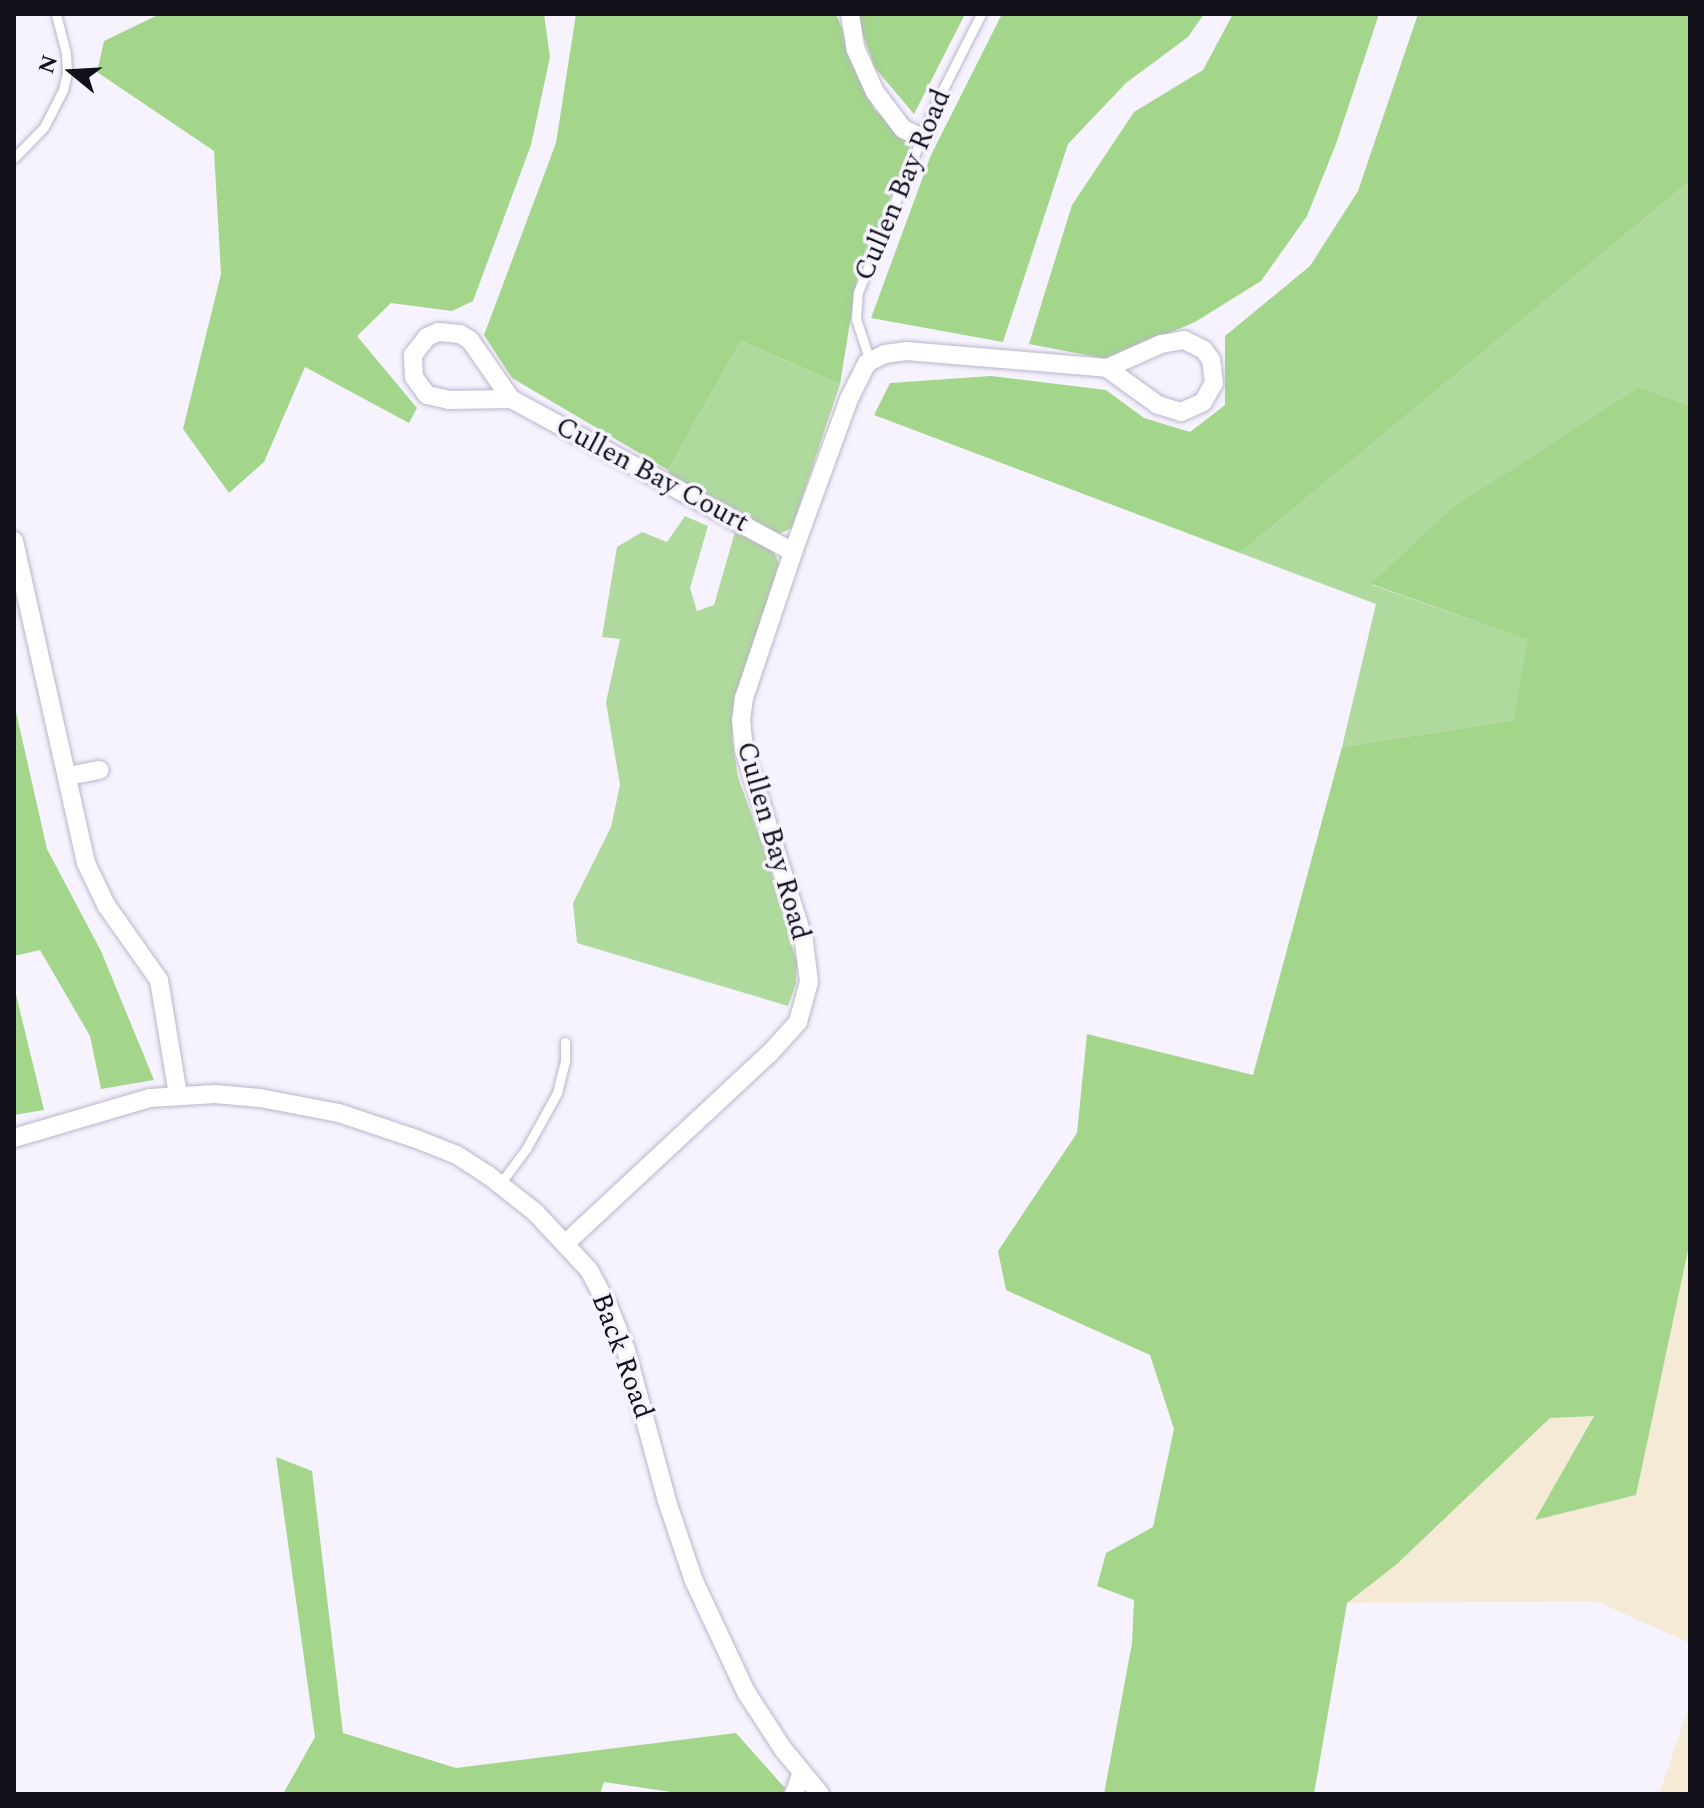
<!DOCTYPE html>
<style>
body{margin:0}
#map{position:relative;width:1704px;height:1808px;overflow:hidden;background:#f6f3fe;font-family:Spectral,serif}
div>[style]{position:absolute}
.commercial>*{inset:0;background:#f5ead5}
.green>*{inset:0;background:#b0d99d}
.forest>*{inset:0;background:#a3d58b}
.roads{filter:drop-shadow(0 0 2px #bbb4cc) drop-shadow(0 0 2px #bbb4cc)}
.lane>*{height:9px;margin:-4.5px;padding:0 4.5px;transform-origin:4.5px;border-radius:4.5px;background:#fff}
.street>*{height:18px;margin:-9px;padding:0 9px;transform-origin:9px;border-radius:9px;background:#fff}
span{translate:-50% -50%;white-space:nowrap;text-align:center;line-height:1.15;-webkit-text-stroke:7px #f6f3fe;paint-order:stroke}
.street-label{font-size:28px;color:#121018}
.frame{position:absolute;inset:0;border:16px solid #121018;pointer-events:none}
.north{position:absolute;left:32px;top:32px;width:80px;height:80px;-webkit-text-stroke:6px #f6f3fe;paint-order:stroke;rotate:288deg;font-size:22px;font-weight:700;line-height:32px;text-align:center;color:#121018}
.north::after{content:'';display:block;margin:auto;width:28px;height:36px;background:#121018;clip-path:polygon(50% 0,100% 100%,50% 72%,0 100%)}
</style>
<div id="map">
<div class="commercial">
<div style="clip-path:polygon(1690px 1241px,1690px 1643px,1595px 1601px,1347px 1603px,1397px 1564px,1550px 1418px,1594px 1415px,1536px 1519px,1636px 1495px)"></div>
<div style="clip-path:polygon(1690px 1703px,1690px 1794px,1659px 1794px)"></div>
</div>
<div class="green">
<div style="clip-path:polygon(1690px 181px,1690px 406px,1640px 387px,1372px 585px,1529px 640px,1513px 720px,1342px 747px,1376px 604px,1240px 553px)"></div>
<div style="clip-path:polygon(741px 341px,840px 384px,792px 528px,779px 534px,671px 476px,668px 470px)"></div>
<div style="clip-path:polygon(685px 516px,708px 526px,690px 588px,697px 611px,714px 605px,735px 532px,773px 551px,779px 563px,736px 700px,732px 739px,738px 777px,766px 855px,797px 963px,796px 984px,788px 1006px,577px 943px,573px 903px,611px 827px,620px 785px,606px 702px,620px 639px,602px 637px,617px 547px,642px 532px,667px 542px)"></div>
</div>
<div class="forest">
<div style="clip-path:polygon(160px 14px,544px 14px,550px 57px,531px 145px,473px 301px,452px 311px,391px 303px,357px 336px,417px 408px,409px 423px,305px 367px,264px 462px,229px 493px,183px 429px,221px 274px,214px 151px,97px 72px,104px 41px)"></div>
<div style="clip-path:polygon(576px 14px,836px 14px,874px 109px,912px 144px,857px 279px,840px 384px,741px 341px,668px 470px,512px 378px,484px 335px,556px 143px)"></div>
<div style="clip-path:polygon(860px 14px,965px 14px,914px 114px,875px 68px,860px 27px)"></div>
<div style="clip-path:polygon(1002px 14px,1204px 14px,1188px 37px,1126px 83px,1068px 144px,1003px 342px,871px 318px,931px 155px)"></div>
<div style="clip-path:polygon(1233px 14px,1379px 14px,1336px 144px,1307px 216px,1261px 281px,1195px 322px,1107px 359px,1029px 344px,1072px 205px,1134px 112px,1203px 70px)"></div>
<div style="clip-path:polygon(1418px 14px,1690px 14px,1690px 181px,1240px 553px,874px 415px,890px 383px,991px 376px,1106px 390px,1144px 418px,1190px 432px,1225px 405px,1225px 336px,1310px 266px,1358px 191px)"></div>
<div style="clip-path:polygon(1640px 387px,1690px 406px,1690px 1241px,1636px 1495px,1535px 1520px,1594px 1416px,1550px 1418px,1397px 1564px,1347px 1603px,1314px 1794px,1104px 1794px,1132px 1643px,1134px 1600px,1097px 1586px,1106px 1553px,1153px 1527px,1174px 1429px,1150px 1355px,1006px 1290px,998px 1251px,1077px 1133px,1087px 1034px,1253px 1075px,1342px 747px,1513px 720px,1528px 640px,1371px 584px,1451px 509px)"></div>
<div style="clip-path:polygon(14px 703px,47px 849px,101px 951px,154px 1080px,101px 1089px,90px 1036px,40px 950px,14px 956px)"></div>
<div style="clip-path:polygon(14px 986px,44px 1110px,14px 1115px)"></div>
<div style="clip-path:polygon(276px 1457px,312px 1471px,343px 1733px,456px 1768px,736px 1733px,785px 1788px,783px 1794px,685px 1794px,604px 1782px,600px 1794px,283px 1794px,315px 1737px)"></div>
</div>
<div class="roads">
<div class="lane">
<div style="left:14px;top:158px;width:43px;rotate:-45.9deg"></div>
<div style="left:44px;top:127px;width:42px;rotate:-62.8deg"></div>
<div style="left:63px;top:90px;width:17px;rotate:-77deg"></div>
<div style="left:67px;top:73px;width:20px;rotate:-93deg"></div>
<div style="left:66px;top:53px;width:40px;rotate:-104.4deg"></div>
<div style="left:870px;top:361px;width:44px;rotate:-108.4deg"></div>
<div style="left:856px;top:319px;width:27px;rotate:-86deg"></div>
<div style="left:858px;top:292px;width:202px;rotate:-67.6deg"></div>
<div style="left:935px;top:105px;width:102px;rotate:-63.2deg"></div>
<div style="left:500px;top:1184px;width:44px;rotate:-53.4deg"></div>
<div style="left:526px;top:1149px;width:64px;rotate:-61deg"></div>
<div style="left:557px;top:1093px;width:34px;rotate:-76deg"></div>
<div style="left:565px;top:1060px;width:18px;rotate:-90deg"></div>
</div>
<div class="street">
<div style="left:850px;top:14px;width:36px;rotate:81deg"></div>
<div style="left:856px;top:50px;width:46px;rotate:65.7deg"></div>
<div style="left:875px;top:92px;width:46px;rotate:52.9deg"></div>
<div style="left:903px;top:129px;width:21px;rotate:25deg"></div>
<div style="left:511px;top:399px;width:62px;rotate:179.1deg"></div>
<div style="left:449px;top:400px;width:23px;rotate:-167deg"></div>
<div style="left:427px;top:395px;width:22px;rotate:-126deg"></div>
<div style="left:414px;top:377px;width:22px;rotate:-93deg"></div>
<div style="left:413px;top:355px;width:23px;rotate:-52deg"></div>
<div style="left:427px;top:337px;width:12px;rotate:-24deg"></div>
<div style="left:438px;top:332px;width:22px;rotate:5deg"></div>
<div style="left:460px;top:334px;width:12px;rotate:31deg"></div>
<div style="left:470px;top:340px;width:72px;rotate:55.2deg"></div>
<div style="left:511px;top:399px;width:321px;rotate:28.5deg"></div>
<div style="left:14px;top:541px;width:330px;rotate:77.4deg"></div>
<div style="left:86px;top:863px;width:47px;rotate:64.5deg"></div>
<div style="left:106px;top:905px;width:92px;rotate:54.8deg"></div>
<div style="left:159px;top:980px;width:117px;rotate:80.6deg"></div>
<div style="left:68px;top:776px;width:32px;rotate:-11deg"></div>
<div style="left:14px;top:1138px;width:142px;rotate:-16.4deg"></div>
<div style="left:150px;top:1098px;width:65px;rotate:-3.5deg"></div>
<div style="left:215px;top:1094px;width:45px;rotate:5.1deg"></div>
<div style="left:260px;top:1098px;width:80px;rotate:10.8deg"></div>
<div style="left:339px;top:1113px;width:84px;rotate:18.6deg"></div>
<div style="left:419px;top:1140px;width:41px;rotate:21.5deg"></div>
<div style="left:457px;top:1155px;width:37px;rotate:33deg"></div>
<div style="left:488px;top:1175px;width:60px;rotate:38.2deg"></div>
<div style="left:535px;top:1212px;width:79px;rotate:47deg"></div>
<div style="left:589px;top:1270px;width:40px;rotate:62deg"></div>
<div style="left:608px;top:1305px;width:48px;rotate:68.2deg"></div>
<div style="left:626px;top:1350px;width:156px;rotate:74.8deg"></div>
<div style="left:667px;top:1501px;width:84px;rotate:71.4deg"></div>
<div style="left:694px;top:1581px;width:123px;rotate:64.9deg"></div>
<div style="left:746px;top:1692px;width:68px;rotate:57deg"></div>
<div style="left:783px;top:1749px;width:58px;rotate:50.6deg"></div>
<div style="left:566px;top:1243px;width:279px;rotate:-43deg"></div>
<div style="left:770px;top:1053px;width:42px;rotate:-47.9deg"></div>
<div style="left:798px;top:1022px;width:41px;rotate:-74.6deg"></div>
<div style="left:809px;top:982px;width:41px;rotate:-97deg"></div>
<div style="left:804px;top:941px;width:201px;rotate:-107.4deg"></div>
<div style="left:744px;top:749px;width:28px;rotate:-96deg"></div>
<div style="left:741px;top:721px;width:23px;rotate:-83deg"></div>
<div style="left:744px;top:698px;width:154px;rotate:-71.4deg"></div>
<div style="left:793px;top:552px;width:163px;rotate:-69.9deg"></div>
<div style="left:849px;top:399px;width:40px;rotate:-63.4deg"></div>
<div style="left:867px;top:363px;width:20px;rotate:-27deg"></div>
<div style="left:885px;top:354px;width:21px;rotate:-8deg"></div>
<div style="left:906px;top:351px;width:202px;rotate:4.8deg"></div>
<div style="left:1107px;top:368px;width:63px;rotate:36deg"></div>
<div style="left:1158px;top:405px;width:24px;rotate:17deg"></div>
<div style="left:1181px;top:412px;width:24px;rotate:-24deg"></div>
<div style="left:1203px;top:402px;width:22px;rotate:-60deg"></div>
<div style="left:1214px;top:383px;width:23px;rotate:-97deg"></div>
<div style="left:1211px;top:360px;width:12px;rotate:-125deg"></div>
<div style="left:1204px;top:350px;width:22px;rotate:-153deg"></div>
<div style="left:1184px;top:340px;width:23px;rotate:170deg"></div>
<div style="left:1161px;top:344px;width:59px;rotate:156deg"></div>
<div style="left:794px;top:1794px;width:20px;rotate:-70deg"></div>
</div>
</div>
<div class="street-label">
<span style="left:903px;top:185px;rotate:-67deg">Cullen Bay Road</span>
<span style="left:652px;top:475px;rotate:28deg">Cullen Bay Court</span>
<span style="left:773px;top:841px;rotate:74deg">Cullen Bay Road</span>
<span style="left:622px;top:1356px;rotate:70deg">Back Road</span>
</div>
<div class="frame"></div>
<div class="north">N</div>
</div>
